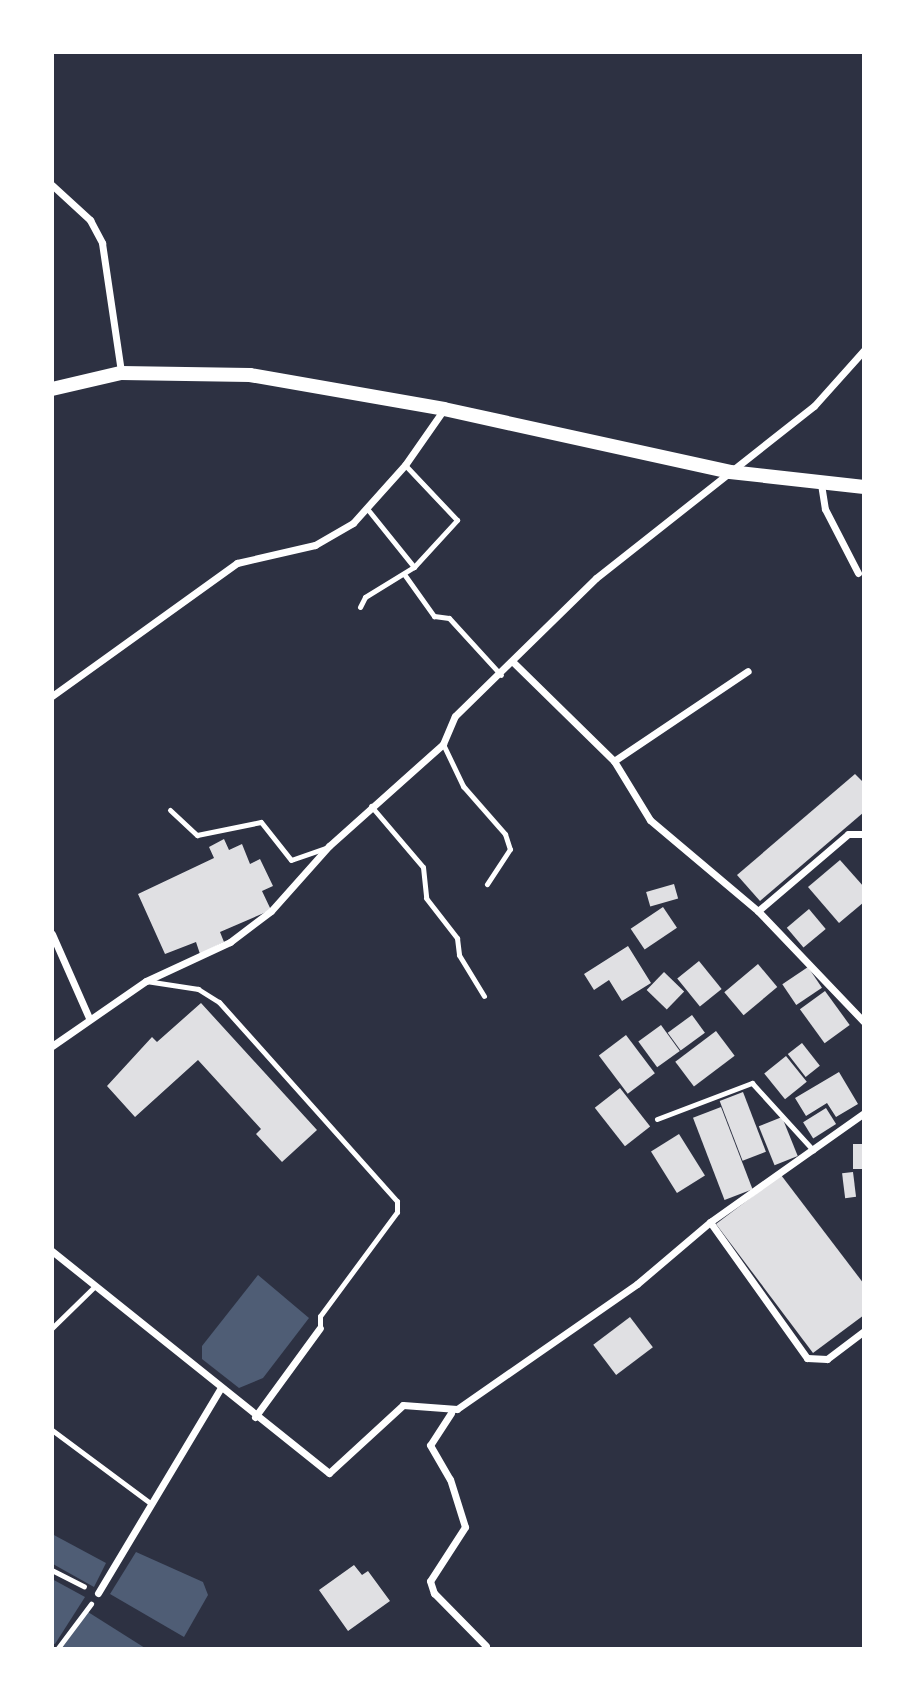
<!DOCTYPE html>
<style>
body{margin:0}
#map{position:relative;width:916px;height:1701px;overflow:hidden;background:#2d3142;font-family:"Archivo Narrow",sans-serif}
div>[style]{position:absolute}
.water>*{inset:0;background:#4f5d75}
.building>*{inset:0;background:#e0e0e3;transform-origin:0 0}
.path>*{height:4.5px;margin:-2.25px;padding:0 2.25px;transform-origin:2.25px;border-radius:2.25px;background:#fff}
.service>*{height:5px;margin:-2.5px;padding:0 2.5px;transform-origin:2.5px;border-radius:2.5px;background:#fff}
.minor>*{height:7px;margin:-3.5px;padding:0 3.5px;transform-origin:3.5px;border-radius:3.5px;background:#fff}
.secondary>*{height:14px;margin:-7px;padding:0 7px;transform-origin:7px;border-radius:7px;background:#fff}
span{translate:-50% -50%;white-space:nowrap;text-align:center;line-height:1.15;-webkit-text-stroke:7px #fff;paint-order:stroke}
.frame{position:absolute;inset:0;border:54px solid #fff;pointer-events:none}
</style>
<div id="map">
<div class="water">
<div style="clip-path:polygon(258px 1275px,309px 1318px,263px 1378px,239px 1388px,202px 1359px,202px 1346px)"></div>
<div style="clip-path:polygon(52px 1534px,106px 1563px,94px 1587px,53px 1564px)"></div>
<div style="clip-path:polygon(136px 1552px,203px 1582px,208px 1595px,184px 1637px,110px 1594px)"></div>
<div style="clip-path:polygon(52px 1579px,85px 1597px,55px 1644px,52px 1643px)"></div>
<div style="clip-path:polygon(88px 1612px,145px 1648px,62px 1648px)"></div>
</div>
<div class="building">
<div style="clip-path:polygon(855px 774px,864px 783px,864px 812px,760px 901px,737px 875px)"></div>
<div style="clip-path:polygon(224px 839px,229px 850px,242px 844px,250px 864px,260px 859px,273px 886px,262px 891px,271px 910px,220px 932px,224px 942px,200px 954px,196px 942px,165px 954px,138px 894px,214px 858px,209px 847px)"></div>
<div style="clip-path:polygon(840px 860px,864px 887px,864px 902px,839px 923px,808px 887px)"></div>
<div style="left:674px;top:884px;width:15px;height:29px;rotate:74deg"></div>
<div style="left:663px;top:907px;width:25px;height:39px;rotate:56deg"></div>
<div style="left:809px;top:909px;width:26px;height:29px;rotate:50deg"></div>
<div style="clip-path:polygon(628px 946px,651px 983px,622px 1001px,609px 980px,594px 990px,584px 974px)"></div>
<div style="left:699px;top:961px;width:36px;height:28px;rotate:51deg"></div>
<div style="left:758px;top:964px;width:30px;height:44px;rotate:50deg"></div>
<div style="left:808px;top:967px;width:25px;height:31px;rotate:56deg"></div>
<div style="left:664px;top:972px;width:28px;height:25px;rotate:44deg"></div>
<div style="left:825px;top:991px;width:42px;height:31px;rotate:54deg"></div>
<div style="clip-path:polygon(201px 1003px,317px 1130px,282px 1162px,256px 1134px,261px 1129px,198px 1060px,135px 1117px,107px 1086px,152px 1037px,157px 1042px)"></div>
<div style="left:692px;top:1015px;width:22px;height:30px;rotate:54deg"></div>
<div style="left:661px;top:1025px;width:32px;height:28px;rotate:54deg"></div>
<div style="left:716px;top:1031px;width:31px;height:51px;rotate:53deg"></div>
<div style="left:626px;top:1035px;width:48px;height:34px;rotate:53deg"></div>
<div style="left:802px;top:1043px;width:29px;height:18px;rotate:52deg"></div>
<div style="left:786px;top:1056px;width:33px;height:28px;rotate:51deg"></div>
<div style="clip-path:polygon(839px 1072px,858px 1104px,836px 1117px,827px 1103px,806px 1116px,795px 1098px)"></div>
<div style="left:620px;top:1088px;width:49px;height:32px;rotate:52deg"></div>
<div style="left:743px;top:1092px;width:64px;height:25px;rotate:69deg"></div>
<div style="left:721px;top:1107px;width:88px;height:30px;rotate:69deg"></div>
<div style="left:826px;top:1108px;width:19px;height:27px;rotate:58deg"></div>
<div style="left:782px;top:1117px;width:42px;height:25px;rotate:68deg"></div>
<div style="left:679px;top:1134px;width:49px;height:33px;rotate:58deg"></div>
<div style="left:853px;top:1144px;width:11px;height:25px"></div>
<div style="left:853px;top:1172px;width:25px;height:11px;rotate:83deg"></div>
<div style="clip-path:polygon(781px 1175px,864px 1284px,864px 1315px,813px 1353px,716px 1224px)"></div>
<div style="left:630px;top:1317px;width:38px;height:46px;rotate:53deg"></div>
<div style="clip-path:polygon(354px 1565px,362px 1575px,368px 1571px,390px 1601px,348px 1631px,319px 1590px)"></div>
</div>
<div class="path">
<div style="left:52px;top:1570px;width:36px;rotate:27deg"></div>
<div style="left:58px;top:1648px;width:55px;rotate:-53.1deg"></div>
</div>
<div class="service">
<div style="left:369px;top:511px;width:72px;rotate:51.2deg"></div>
<div style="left:404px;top:574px;width:52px;rotate:54.5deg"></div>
<div style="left:434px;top:616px;width:15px;rotate:8deg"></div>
<div style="left:449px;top:618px;width:77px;rotate:47.6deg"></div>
<div style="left:360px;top:607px;width:11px;rotate:-63deg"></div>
<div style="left:365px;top:597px;width:57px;rotate:-31.5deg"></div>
<div style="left:414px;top:567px;width:64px;rotate:-47.5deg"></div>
<div style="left:457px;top:520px;width:76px;rotate:-133.4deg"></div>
<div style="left:443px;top:744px;width:47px;rotate:64.5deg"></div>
<div style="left:463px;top:786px;width:64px;rotate:48.8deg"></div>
<div style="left:505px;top:834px;width:16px;rotate:72deg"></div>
<div style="left:510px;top:849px;width:42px;rotate:123.3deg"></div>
<div style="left:371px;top:806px;width:80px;rotate:49.6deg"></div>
<div style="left:423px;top:867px;width:31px;rotate:84deg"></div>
<div style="left:426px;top:898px;width:51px;rotate:52.2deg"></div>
<div style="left:457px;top:938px;width:17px;rotate:83deg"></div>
<div style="left:459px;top:955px;width:48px;rotate:58.6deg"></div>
<div style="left:170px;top:810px;width:37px;rotate:43deg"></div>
<div style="left:197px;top:835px;width:65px;rotate:-11.5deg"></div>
<div style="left:261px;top:822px;width:48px;rotate:51.7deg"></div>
<div style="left:291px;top:860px;width:37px;rotate:-19deg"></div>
<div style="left:146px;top:981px;width:53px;rotate:8.7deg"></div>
<div style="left:198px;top:989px;width:25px;rotate:32deg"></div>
<div style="left:219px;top:1002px;width:267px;rotate:48.2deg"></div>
<div style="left:397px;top:1201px;width:11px;rotate:90deg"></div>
<div style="left:397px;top:1212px;width:129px;rotate:126.5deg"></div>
<div style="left:320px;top:1316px;width:12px;rotate:90deg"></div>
<div style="left:657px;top:1119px;width:102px;rotate:-20.8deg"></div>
<div style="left:752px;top:1083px;width:91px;rotate:47.7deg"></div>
<div style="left:52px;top:1328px;width:59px;rotate:-44.3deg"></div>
<div style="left:52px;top:1430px;width:121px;rotate:36.6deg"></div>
</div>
<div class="minor">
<div style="left:52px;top:185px;width:52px;rotate:42.6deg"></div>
<div style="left:90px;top:220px;width:26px;rotate:62deg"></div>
<div style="left:102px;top:243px;width:130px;rotate:81.6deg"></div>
<div style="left:821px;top:484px;width:25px;rotate:81deg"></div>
<div style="left:825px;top:509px;width:72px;rotate:62.7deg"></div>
<div style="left:514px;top:663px;width:140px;rotate:44.4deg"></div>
<div style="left:614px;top:761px;width:69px;rotate:58.6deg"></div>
<div style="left:650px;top:820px;width:141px;rotate:40.1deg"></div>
<div style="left:758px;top:911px;width:153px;rotate:46.3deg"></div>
<div style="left:52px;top:696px;width:228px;rotate:-35.7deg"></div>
<div style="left:237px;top:563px;width:80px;rotate:-13deg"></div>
<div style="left:315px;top:545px;width:44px;rotate:-30.1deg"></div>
<div style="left:353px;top:523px;width:78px;rotate:-48.1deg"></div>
<div style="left:405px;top:465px;width:68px;rotate:-55.1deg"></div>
<div style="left:614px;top:761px;width:161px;rotate:-33.9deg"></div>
<div style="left:758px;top:911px;width:118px;rotate:-40.5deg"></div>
<div style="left:848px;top:834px;width:16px"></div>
<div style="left:52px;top:934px;width:92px;rotate:66.2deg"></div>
<div style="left:52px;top:1046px;width:114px;rotate:-34.7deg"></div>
<div style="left:146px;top:981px;width:93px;rotate:-24.9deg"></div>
<div style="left:230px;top:942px;width:51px;rotate:-37.1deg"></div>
<div style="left:271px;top:911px;width:87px;rotate:-48.3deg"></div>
<div style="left:329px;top:846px;width:153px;rotate:-41.8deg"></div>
<div style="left:443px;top:744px;width:30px;rotate:-67deg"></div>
<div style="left:455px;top:716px;width:197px;rotate:-44.4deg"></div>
<div style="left:596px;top:578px;width:278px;rotate:-38.3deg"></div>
<div style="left:814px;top:406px;width:75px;rotate:-48.2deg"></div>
<div style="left:710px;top:1222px;width:167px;rotate:54.5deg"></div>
<div style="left:807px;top:1358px;width:20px;rotate:3deg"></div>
<div style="left:827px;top:1359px;width:46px;rotate:-37.1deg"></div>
<div style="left:52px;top:1251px;width:355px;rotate:38.7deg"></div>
<div style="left:329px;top:1473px;width:100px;rotate:-42.6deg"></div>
<div style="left:403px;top:1405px;width:54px;rotate:4.2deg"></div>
<div style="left:457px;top:1409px;width:219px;rotate:-34.8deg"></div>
<div style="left:637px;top:1284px;width:96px;rotate:-40.3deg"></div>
<div style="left:710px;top:1222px;width:189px;rotate:-35.3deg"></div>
<div style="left:451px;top:1413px;width:38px;rotate:123deg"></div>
<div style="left:430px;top:1445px;width:39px;rotate:60deg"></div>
<div style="left:450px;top:1479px;width:50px;rotate:72.6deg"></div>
<div style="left:465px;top:1527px;width:64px;rotate:122.9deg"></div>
<div style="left:430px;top:1581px;width:13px;rotate:72deg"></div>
<div style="left:434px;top:1593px;width:74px;rotate:45.5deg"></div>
<div style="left:255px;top:1417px;width:110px;rotate:-53.9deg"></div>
<div style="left:98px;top:1593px;width:238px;rotate:-59.1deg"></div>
</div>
<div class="secondary">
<div style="left:52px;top:389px;width:71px;rotate:-13.1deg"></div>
<div style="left:121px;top:373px;width:129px;rotate:0.9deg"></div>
<div style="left:250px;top:375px;width:197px;rotate:9.9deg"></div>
<div style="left:444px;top:409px;width:293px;rotate:12.4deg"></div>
<div style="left:730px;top:472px;width:135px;rotate:6.4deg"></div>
</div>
<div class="frame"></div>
</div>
